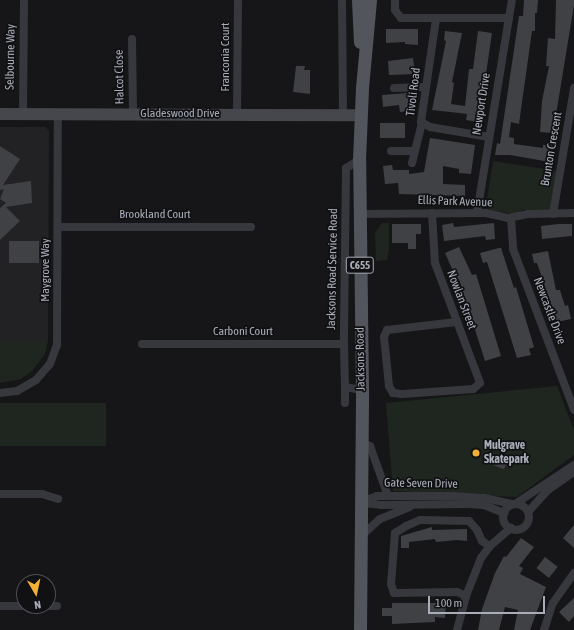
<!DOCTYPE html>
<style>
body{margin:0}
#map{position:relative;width:574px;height:630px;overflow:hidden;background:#161618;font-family:"Asap Condensed",sans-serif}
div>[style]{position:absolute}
.built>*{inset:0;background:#222225}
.green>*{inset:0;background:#1e261f;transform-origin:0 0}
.building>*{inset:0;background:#404145;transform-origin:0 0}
.street>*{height:8px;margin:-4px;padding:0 4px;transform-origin:4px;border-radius:4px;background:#37383d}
.street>.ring{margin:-4px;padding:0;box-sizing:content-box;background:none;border:8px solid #37383d;border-radius:50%}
.secondary>*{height:12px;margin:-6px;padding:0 6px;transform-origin:6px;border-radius:6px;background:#45474d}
.primary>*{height:13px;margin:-6.5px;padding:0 6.5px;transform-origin:6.5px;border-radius:6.5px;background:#53555c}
.dots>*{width:11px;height:11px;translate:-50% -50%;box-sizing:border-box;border:2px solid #111113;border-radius:50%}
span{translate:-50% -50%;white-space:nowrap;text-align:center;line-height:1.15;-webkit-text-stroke:3.5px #111113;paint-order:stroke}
.shield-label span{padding:1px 3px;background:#111113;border:1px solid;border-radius:3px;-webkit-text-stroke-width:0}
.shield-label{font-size:11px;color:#a8adb8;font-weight:700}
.street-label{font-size:12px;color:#a8adb8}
.poi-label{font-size:12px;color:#a8adb8;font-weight:700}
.left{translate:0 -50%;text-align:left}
.north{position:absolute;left:16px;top:574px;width:40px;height:40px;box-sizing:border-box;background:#111113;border:1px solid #4d4f55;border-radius:50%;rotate:171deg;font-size:11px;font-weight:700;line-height:16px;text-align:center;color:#a8adb8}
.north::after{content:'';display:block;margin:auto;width:14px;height:18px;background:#f2b134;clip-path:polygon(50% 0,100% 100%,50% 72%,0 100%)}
.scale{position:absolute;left:428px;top:596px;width:117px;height:18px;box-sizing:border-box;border:2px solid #a8adb8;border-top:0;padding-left:5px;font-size:12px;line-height:14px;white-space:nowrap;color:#a8adb8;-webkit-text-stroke:3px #111113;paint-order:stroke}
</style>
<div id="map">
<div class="built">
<div style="clip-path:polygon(0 127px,46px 127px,49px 131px,48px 341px,0 341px)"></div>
</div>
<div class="green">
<div style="clip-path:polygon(493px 161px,557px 171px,550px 210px,524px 210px,514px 214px,491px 210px,486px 205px)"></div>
<div style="clip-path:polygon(382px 223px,389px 223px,389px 249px,387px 260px,376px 261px,375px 233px)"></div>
<div style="clip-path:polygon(0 341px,48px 341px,45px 354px,32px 371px,21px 379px,0 383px)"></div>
<div style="clip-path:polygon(557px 386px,574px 430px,574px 455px,517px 497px,393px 491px,386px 403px)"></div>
<div style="left:0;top:403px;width:106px;height:43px"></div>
</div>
<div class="building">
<div style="clip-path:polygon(524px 0,538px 0,537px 13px,535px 13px,535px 31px,532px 31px,519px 124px,511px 122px,509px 137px,514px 138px,514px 144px,543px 148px,543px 145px,552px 145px,550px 162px,510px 155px,495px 155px,497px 143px,500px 144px,519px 16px,523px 16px)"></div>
<div style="clip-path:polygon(556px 0,574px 0,574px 5px,553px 133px,540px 132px,542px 101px,549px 66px,546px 66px,548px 38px,555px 39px)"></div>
<div style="clip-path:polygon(386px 29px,418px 29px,418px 45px,405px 44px,405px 42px,386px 43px)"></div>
<div style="clip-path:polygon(445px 31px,462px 33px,452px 82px,454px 83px,451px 104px,465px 106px,469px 69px,473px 69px,478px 31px,492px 33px,479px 122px,466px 120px,467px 114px,459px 113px,432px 110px,446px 41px,444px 40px)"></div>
<div style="clip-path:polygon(413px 58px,415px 74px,389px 75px,388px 61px)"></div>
<div style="clip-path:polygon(296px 66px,305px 66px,304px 70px,310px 70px,310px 94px,293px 92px)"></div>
<div style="clip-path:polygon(408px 93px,410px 111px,400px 112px,399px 105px,383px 107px,382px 95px)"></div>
<div style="left:405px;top:123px;width:15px;height:25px;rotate:90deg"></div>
<div style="clip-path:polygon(430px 138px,475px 145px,471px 174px,459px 173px,459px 169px,443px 166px,443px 184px,465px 185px,465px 196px,399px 194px,398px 183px,385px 184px,383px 166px,392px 165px,393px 170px,409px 170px,409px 174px,424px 172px)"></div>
<div style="clip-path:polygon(0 146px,20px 159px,3px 185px,31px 181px,32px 203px,6px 207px,20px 221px,0 240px,0 208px,6px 203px,0 199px,4px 189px,0 190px)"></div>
<div style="clip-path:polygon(453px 223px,454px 227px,494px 223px,495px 239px,486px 240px,485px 236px,444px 241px,442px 225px)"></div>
<div style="clip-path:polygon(392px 224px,421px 224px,421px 234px,416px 234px,416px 249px,408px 249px,408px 243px,392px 243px)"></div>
<div style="clip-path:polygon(558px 224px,572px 224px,572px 236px,542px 239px,541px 226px)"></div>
<div style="left:9px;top:241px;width:30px;height:22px"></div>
<div style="clip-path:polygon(459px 247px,472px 275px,476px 274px,501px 356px,485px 361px,459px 279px,457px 280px,445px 253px)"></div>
<div style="clip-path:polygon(499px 248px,501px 248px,514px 288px,516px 287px,534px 347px,529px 349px,531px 355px,517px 358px,487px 262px,483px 263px,480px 253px)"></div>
<div style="clip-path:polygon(548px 251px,556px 290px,560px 290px,565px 306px,568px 305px,571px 319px,557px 322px,537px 263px,534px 263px,532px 254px)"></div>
<div style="clip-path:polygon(496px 458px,507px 463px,504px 469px,493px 465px)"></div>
<div style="clip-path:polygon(574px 525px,574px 548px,563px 538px)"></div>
<div style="clip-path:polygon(432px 527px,432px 530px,467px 529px,467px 541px,457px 540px,436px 542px,435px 539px,409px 542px,409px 548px,401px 548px,401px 536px)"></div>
<div style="clip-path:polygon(521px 538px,534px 547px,519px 566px,523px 568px,520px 574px,546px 587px,530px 630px,514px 630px,518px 610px,505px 607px,499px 630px,478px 630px,482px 609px,495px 573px,504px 556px,506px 557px)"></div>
<div style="left:545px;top:557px;width:16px;height:14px;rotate:38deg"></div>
<div style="clip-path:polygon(574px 598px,574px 616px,569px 622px,559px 612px)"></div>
<div style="clip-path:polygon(392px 603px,446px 603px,445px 618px,435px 617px,435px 622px,392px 624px,392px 616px,382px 616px,382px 608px,392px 608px)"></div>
</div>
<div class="street">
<div style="left:342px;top:0;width:115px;rotate:89.5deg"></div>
<div style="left:395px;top:0;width:10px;rotate:90deg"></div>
<div style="left:395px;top:10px;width:10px;rotate:53deg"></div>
<div style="left:401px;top:18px;width:108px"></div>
<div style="left:436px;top:19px;width:104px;rotate:98.3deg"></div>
<div style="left:421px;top:122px;width:10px;rotate:29deg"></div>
<div style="left:430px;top:127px;width:60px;rotate:9.6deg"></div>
<div style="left:132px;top:39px;width:75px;rotate:89.2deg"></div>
<div style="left:394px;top:88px;width:31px;rotate:-2deg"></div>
<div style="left:23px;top:114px;width:114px;rotate:-89.5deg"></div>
<div style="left:237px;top:114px;width:114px;rotate:-89.5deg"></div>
<div style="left:391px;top:151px;width:23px"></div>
<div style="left:359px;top:160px;width:15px;rotate:148deg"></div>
<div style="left:346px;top:168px;width:176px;rotate:90.7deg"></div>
<div style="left:344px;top:344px;width:43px;rotate:88.7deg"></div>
<div style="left:345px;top:387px;width:17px;rotate:10deg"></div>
<div style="left:412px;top:163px;width:41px;rotate:-76deg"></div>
<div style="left:432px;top:213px;width:50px;rotate:86.6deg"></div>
<div style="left:435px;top:263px;width:128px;rotate:69.4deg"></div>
<div style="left:480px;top:383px;width:9px;rotate:139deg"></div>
<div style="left:473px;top:389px;width:71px;rotate:176deg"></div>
<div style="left:402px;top:394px;width:9px;rotate:-174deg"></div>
<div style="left:393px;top:393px;width:8px;rotate:-120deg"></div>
<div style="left:389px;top:386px;width:49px;rotate:-95.8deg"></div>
<div style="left:384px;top:337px;width:8px;rotate:-67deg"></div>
<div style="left:387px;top:330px;width:70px;rotate:-6.5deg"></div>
<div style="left:477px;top:213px;width:216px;rotate:-80.7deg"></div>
<div style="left:359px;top:214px;width:127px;rotate:-0.5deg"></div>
<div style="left:486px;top:213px;width:23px;rotate:13deg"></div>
<div style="left:508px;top:218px;width:20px;rotate:-11deg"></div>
<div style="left:528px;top:214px;width:46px;rotate:-1.2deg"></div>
<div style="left:553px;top:214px;width:128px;rotate:-80.5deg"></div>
<div style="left:511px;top:218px;width:31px;rotate:86deg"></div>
<div style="left:513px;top:249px;width:172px;rotate:69.2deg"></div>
<div style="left:58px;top:227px;width:193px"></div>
<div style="left:142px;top:344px;width:202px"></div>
<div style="left:0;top:393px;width:17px;rotate:-7deg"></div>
<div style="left:17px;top:391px;width:22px;rotate:-30deg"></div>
<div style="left:36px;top:380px;width:21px;rotate:-49deg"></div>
<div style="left:50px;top:364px;width:20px;rotate:-70deg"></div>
<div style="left:57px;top:345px;width:231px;rotate:-89.8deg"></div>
<div style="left:345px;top:403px;width:16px;rotate:-90deg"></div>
<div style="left:361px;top:442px;width:10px;rotate:24deg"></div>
<div style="left:370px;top:446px;width:53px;rotate:70.2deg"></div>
<div style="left:0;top:494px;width:42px"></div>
<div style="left:42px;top:494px;width:17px;rotate:17deg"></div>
<div style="left:361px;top:502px;width:17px;rotate:-21deg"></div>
<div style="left:377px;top:496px;width:76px"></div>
<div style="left:453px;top:496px;width:31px;rotate:4deg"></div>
<div style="left:484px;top:498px;width:30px;rotate:12deg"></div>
<div style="left:363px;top:503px;width:18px;rotate:6deg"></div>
<div style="left:381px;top:505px;width:88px;rotate:-0.7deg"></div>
<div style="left:469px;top:504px;width:15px;rotate:4deg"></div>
<div style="left:484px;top:505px;width:22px;rotate:22deg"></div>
<div style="left:515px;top:504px;width:71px;rotate:-33.5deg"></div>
<div class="ring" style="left:503px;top:504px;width:18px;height:18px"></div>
<div style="left:528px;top:512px;width:30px;rotate:-48deg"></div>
<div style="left:548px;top:490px;width:32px;rotate:-35deg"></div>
<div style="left:361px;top:536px;width:25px;rotate:-42deg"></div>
<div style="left:380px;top:519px;width:32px;rotate:-22deg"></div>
<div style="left:466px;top:596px;width:10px;rotate:-156deg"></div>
<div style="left:457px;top:592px;width:63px;rotate:179.1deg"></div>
<div style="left:394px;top:593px;width:9px;rotate:-108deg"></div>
<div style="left:391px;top:584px;width:51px;rotate:-85.5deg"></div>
<div style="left:395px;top:533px;width:13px;rotate:-32deg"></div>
<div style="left:406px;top:526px;width:15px;rotate:-23deg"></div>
<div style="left:420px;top:520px;width:49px;rotate:1.2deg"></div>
<div style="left:469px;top:521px;width:12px;rotate:48deg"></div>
<div style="left:477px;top:530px;width:12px;rotate:66deg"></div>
<div style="left:482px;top:541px;width:9px;rotate:32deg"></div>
<div style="left:0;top:606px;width:39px"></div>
<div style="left:48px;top:606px;width:9px"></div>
<div style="left:457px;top:630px;width:35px;rotate:-75deg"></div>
<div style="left:466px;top:596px;width:41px;rotate:-68.5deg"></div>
<div style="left:481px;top:558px;width:15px;rotate:-53deg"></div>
<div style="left:490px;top:546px;width:28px;rotate:-41deg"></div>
<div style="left:544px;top:630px;width:28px;rotate:-72deg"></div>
<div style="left:553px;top:603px;width:37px;rotate:-55deg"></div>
</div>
<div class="secondary">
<div style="left:0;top:114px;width:360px;rotate:0.2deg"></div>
</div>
<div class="primary">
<div style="left:358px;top:0;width:42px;rotate:87.3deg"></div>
<div style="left:360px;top:630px;width:240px;rotate:-89.5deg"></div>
<div style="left:362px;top:390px;width:230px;rotate:-90.7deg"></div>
<div style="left:359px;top:160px;width:72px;rotate:-87.6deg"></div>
<div style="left:362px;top:88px;width:88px;rotate:-84.8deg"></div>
</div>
<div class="dots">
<div style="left:476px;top:453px;background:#f2b134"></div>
</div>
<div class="shield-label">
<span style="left:360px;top:265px">C655</span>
</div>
<div class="street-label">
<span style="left:11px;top:57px;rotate:-89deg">Selbourne Way</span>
<span style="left:226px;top:57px;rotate:-90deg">Franconia Court</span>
<span style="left:120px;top:77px;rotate:-91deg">Halcot Close</span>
<span style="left:414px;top:92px;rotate:-83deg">Tivoli Road</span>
<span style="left:482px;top:104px;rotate:-81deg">Newport Drive</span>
<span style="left:180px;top:114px">Gladeswood Drive</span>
<span style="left:552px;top:149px;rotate:-80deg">Brunton Crescent</span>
<span style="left:455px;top:202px;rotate:2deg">Ellis Park Avenue</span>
<span style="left:155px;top:215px">Brookland Court</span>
<span style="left:333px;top:269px;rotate:-89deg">Jacksons Road Service Road</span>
<span style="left:46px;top:270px;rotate:-90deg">Maygrove Way</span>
<span style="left:461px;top:300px;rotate:69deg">Nowlan Street</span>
<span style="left:549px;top:311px;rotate:69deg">Newcastle Drive</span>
<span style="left:243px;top:332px">Carboni Court</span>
<span style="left:361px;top:359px;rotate:-91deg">Jacksons Road</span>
<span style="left:421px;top:484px;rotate:1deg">Gate Seven Drive</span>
</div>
<div class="poi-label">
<span class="left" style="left:484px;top:453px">Mulgrave<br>Skatepark</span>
</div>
<div class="north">N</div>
<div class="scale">100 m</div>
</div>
